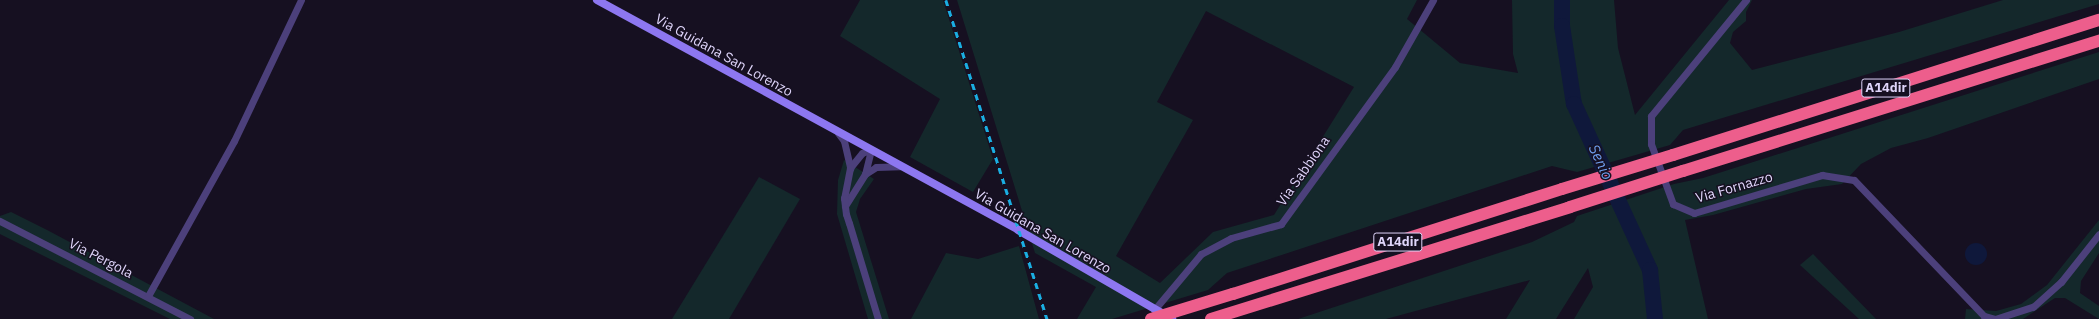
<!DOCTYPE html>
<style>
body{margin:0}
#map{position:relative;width:2099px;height:319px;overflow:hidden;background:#161021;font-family:"IBM Plex Sans",sans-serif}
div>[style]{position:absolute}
.green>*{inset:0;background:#14282b}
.water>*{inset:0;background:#0f183b}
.round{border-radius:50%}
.river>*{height:16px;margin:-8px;padding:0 8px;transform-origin:8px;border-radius:8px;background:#0f183b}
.street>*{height:7px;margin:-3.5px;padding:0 3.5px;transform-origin:3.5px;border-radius:3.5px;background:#4c407b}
.secondary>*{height:8px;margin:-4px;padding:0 4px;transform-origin:4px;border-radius:4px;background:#8d77f0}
.highway>*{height:12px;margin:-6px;padding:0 6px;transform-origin:6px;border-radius:6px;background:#ed5e8c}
.rail>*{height:2.5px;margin-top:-1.25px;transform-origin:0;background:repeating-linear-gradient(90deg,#1aaee2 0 6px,transparent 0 11px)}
.highway-bridge>*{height:12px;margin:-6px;padding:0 6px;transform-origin:6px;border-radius:6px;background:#ed5e8c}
span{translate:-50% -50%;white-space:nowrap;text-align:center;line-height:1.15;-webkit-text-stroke:3px #161021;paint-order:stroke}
.shield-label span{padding:1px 3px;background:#161021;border:1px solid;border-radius:3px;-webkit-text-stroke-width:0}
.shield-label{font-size:13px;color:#dfd5fa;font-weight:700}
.street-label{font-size:14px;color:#dfd5fa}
.water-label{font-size:15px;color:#6f9fef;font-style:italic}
</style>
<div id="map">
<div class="green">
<div style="clip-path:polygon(860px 0,943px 0,993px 159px,973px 192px,910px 157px,940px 99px,840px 36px)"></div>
<div style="clip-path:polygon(evenodd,957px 0,1417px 0,1407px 19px,1460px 63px,1518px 73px,1513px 54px,1512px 0,1614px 0,1618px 48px,1635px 115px,1729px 0,1752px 0,1746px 12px,1746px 21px,1733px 32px,1730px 43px,1752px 70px,1899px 32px,2003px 0,2099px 0,2099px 4px,1683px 130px,1670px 145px,1577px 172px,1552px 166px,1227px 273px,1208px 290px,1112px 319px,1077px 319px,1096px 287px,1035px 253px,957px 0,1206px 11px,1354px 87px,1274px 215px,1213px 232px,1160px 283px,1116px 256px,1193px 120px,1157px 102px,1206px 11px)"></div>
<div style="clip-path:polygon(2099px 52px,2099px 79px,1928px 138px,1891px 148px,1861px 164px,1842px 184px,1806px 189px,1713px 215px,1685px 220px,1708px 319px,1574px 319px,1593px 287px,1588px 268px,1556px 319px,1506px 319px,1530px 280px,1386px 319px,1298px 319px,1532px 242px,1574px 222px,1577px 216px,1674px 184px,1703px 178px)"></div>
<div style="clip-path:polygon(844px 160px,874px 179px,860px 199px,856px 212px,889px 319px,868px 319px,837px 214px,838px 180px)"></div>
<div style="clip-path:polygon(759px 177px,800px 199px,729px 319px,672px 319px)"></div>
<div style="clip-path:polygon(11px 212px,49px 231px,214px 319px,170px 319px,0 234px,0 216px)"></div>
<div style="clip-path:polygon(2099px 220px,2099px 253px,2081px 281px,2080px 293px,2099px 306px,2099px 319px,2065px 298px,2055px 298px,2023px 319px,1965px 319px,1966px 309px,1996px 311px,2021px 304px,2047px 285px)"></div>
<div style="clip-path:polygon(1019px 246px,1039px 319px,911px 319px,946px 253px,978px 259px)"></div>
<div style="clip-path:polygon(1813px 254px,1876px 319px,1859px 319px,1800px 265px)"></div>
</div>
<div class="water">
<div class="round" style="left:1965px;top:243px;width:22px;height:22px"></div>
</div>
<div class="river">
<div style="left:1562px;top:0;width:26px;rotate:90deg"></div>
<div style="left:1562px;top:26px;width:79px;rotate:81.3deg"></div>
<div style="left:1574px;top:104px;width:183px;rotate:65.4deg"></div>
<div style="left:1650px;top:270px;width:49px;rotate:84.2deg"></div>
</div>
<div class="street">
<div style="left:1746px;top:0;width:150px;rotate:129.3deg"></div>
<div style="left:1651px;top:116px;width:28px;rotate:90deg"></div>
<div style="left:1651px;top:144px;width:64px;rotate:69.9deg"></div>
<div style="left:1673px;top:204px;width:23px;rotate:23deg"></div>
<div style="left:1694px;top:213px;width:134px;rotate:-16.5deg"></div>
<div style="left:1822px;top:175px;width:32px;rotate:9deg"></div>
<div style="left:1854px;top:180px;width:188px;rotate:46.3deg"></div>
<div style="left:838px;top:133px;width:10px;rotate:53deg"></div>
<div style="left:844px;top:141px;width:28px;rotate:77deg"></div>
<div style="left:865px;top:174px;width:13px;rotate:-32deg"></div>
<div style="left:876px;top:167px;width:24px;rotate:-2deg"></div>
<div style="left:845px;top:206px;width:38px;rotate:-58deg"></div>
<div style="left:865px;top:174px;width:25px;rotate:-76deg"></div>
<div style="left:871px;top:150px;width:9px;rotate:162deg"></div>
<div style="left:862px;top:153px;width:19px;rotate:129deg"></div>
<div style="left:850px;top:168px;width:31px;rotate:101deg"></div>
<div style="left:844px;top:198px;width:16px;rotate:83deg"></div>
<div style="left:846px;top:214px;width:9px;rotate:72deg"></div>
<div style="left:849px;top:223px;width:100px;rotate:73.2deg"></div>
<div style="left:0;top:221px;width:214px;rotate:27.3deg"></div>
<div style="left:148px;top:296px;width:177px;rotate:-61deg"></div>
<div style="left:234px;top:141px;width:156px;rotate:-64.6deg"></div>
<div style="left:1154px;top:310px;width:73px;rotate:-50deg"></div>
<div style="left:1201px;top:254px;width:34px;rotate:-28deg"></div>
<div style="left:1231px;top:238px;width:52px;rotate:-15.6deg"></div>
<div style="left:1281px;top:224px;width:194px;rotate:-54deg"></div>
<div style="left:1395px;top:67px;width:77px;rotate:-60.4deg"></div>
<div style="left:1984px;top:316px;width:11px;rotate:15deg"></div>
<div style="left:1995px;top:319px;width:40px;rotate:-18deg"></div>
<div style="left:2033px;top:307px;width:38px;rotate:-42deg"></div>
<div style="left:2061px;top:282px;width:61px;rotate:-51.6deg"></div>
</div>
<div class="secondary">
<div style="left:597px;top:0;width:480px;rotate:28.6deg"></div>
<div style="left:1018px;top:230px;width:178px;rotate:30deg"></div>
</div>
<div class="highway">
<div style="left:1673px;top:155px;width:447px;rotate:-17.6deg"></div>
<div style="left:1683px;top:171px;width:436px;rotate:-17.4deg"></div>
<div style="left:1233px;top:294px;width:345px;rotate:-17.7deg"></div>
<div style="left:1211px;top:319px;width:376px;rotate:-17.3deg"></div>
</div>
<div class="rail">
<div style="left:946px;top:0;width:335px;rotate:72.4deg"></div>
</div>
<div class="highway-bridge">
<div style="left:1562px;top:189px;width:116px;rotate:-17deg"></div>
<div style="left:1570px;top:207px;width:119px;rotate:-17.7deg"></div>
<div style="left:1151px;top:319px;width:86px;rotate:-17deg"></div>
</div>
<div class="shield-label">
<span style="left:1886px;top:88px">A14dir</span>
<span style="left:1398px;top:242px">A14dir</span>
</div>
<div class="street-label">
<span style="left:724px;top:55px;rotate:29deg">Via Guidana San Lorenzo</span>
<span style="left:1303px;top:171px;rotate:-55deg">Via Sabbiona</span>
<span style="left:1734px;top:187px;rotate:-16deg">Via Fornazzo</span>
<span style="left:1043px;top:231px;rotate:30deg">Via Guidana San Lorenzo</span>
<span style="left:101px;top:258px;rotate:27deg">Via Pergola</span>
</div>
<div class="water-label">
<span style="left:1601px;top:162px;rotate:65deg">Senio</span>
</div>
</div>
